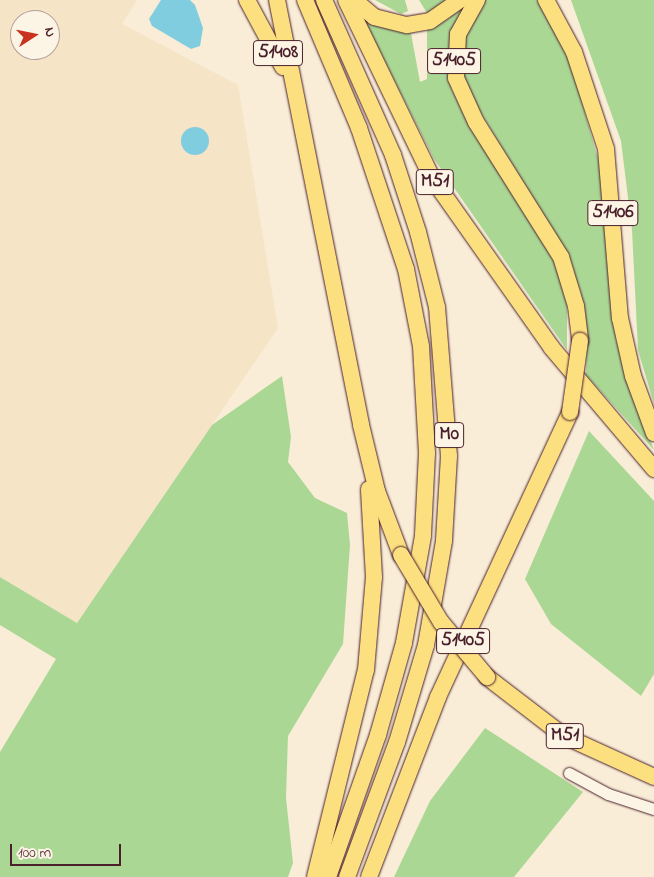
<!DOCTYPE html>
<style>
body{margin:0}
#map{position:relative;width:654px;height:877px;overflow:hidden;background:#f9edd7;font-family:"Indie Flower",sans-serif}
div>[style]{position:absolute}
.built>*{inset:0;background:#f5e4c6}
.green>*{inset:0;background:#abd795}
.water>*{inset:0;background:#81cde0}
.round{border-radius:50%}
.roads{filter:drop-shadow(0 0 1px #4a1f2b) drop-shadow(0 0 1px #4a1f2b)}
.minor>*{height:11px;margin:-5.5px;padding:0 5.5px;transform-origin:5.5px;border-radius:5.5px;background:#fcf5e5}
.highway>*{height:16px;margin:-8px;padding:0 8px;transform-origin:8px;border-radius:8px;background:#fce080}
.bridges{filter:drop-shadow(0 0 1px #4a1f2b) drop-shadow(0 0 1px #4a1f2b)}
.highway-bridge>*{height:16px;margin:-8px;padding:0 8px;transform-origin:8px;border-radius:8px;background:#fce080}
span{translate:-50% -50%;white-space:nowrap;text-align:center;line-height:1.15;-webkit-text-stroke:4px #fcf5e5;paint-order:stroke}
.shield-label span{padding:1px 4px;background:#fcf5e5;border:1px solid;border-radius:4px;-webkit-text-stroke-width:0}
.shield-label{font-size:19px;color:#4a1f2b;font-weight:700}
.north{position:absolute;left:10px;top:10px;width:50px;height:50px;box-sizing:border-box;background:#fcf5e5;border:1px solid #b59f9b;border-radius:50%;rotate:79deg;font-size:14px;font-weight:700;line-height:20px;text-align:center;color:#4a1f2b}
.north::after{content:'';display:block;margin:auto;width:18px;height:22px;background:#c8321e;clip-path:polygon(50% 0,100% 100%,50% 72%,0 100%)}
.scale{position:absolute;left:10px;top:844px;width:111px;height:22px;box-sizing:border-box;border:2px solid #4a1f2b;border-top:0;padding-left:6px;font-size:15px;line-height:18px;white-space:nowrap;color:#4a1f2b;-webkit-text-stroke:4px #fcf5e5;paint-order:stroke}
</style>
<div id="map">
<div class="built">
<div style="clip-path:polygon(evenodd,0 0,137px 0,122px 24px,238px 85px,278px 328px,77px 623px,0 577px,0 0,20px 20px,50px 20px,50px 50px,20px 50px,20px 20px)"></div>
</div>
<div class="green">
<div style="clip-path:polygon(375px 0,405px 0,408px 11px,401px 14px)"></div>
<div style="clip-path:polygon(419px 0,452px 0,427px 13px)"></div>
<div style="clip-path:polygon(468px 0,450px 33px,451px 88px,467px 121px,555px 260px,567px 305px,567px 350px,434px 159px,358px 8px,410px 28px,420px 82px,427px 79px,427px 27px,448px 19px)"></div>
<div style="clip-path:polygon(485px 0,537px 0,570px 61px,599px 162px,616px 340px,654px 450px,586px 375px,587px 330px,580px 289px,558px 238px,468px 92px,460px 61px,465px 35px)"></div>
<div style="clip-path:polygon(571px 0,654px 0,654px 404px,638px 350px,632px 230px,621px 141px)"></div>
<div style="clip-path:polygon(282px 376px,291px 437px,288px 462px,315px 498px,347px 513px,350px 545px,343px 644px,288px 736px,286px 798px,293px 863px,288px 877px,0 877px,0 752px,56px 659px,0 625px,0 577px,77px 623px,212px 425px)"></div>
<div style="clip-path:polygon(589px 431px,654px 501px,654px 674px,641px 696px,551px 624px,525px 579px)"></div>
<div style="clip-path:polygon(485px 728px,583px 792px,514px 877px,394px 877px,430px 801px)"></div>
</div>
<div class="water">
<div style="clip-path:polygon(161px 0,190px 0,195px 5px,203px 28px,200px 46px,191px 49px,152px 26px,149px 19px)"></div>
<div class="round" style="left:181px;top:127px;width:28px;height:28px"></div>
</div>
<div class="roads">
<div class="minor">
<div style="left:569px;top:773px;width:44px;rotate:28.3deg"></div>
<div style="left:608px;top:794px;width:48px;rotate:18.1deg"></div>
</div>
<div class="highway">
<div style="left:247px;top:0;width:76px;rotate:61.8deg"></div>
<div style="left:277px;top:0;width:433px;rotate:78.8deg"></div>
<div style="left:361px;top:425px;width:68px;rotate:76.4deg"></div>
<div style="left:377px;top:491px;width:68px;rotate:69.4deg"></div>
<div style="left:305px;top:0;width:139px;rotate:67.1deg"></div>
<div style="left:359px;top:128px;width:149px;rotate:71.6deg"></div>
<div style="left:406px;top:269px;width:78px;rotate:79deg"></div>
<div style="left:421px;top:346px;width:107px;rotate:86.8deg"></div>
<div style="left:427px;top:453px;width:83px;rotate:92.8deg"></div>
<div style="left:423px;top:536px;width:109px;rotate:100.1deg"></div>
<div style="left:404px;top:643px;width:96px;rotate:105.8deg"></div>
<div style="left:378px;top:735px;width:151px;rotate:109.4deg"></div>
<div style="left:324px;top:0;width:170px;rotate:66deg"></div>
<div style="left:393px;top:155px;width:81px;rotate:72deg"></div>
<div style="left:418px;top:232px;width:77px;rotate:75.8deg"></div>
<div style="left:437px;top:307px;width:149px;rotate:85.4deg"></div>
<div style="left:449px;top:456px;width:85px;rotate:93.4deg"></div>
<div style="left:444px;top:541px;width:106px;rotate:99.8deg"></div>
<div style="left:426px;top:645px;width:101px;rotate:106.6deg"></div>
<div style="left:397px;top:742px;width:144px;rotate:110.3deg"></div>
<div style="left:346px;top:0;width:198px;rotate:64.2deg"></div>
<div style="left:432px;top:178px;width:207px;rotate:54.8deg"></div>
<div style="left:551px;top:347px;width:160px;rotate:49.8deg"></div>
<div style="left:354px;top:0;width:26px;rotate:40deg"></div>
<div style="left:374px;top:17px;width:34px;rotate:14deg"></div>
<div style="left:407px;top:25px;width:23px;rotate:-10deg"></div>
<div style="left:430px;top:21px;width:37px;rotate:-35deg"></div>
<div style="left:477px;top:0;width:39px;rotate:119deg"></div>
<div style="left:458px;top:34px;width:44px;rotate:92.6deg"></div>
<div style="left:456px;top:78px;width:48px;rotate:65.6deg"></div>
<div style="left:476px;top:122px;width:160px;rotate:57.8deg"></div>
<div style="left:561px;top:257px;width:51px;rotate:73deg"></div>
<div style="left:576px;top:306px;width:35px;rotate:83deg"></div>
<div style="left:546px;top:0;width:59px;rotate:61.7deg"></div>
<div style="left:574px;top:52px;width:102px;rotate:71.7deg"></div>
<div style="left:606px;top:149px;width:170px;rotate:85.3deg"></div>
<div style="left:620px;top:318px;width:59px;rotate:77.4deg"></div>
<div style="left:633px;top:376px;width:61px;rotate:69.8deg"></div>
<div style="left:487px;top:677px;width:97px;rotate:37.5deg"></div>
<div style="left:564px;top:736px;width:99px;rotate:24.5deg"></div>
<div style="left:315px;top:877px;width:213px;rotate:-76.2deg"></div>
<div style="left:366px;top:670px;width:93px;rotate:-85.1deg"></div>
<div style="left:374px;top:577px;width:88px;rotate:-93.3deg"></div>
<div style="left:369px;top:877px;width:193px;rotate:-69deg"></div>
<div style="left:438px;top:697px;width:314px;rotate:-65.1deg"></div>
</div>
</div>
<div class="bridges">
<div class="highway-bridge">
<div style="left:570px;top:412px;width:72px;rotate:-82deg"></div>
<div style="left:401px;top:555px;width:78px;rotate:59.2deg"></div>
<div style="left:441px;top:622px;width:72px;rotate:50.1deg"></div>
</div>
</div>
<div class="shield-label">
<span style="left:278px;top:53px">51408</span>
<span style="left:454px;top:61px">51405</span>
<span style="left:435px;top:182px">M51</span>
<span style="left:613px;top:213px">51406</span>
<span style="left:449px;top:435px">M0</span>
<span style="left:463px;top:641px">51405</span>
<span style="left:565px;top:736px">M51</span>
</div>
<div class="north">N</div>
<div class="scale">100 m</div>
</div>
